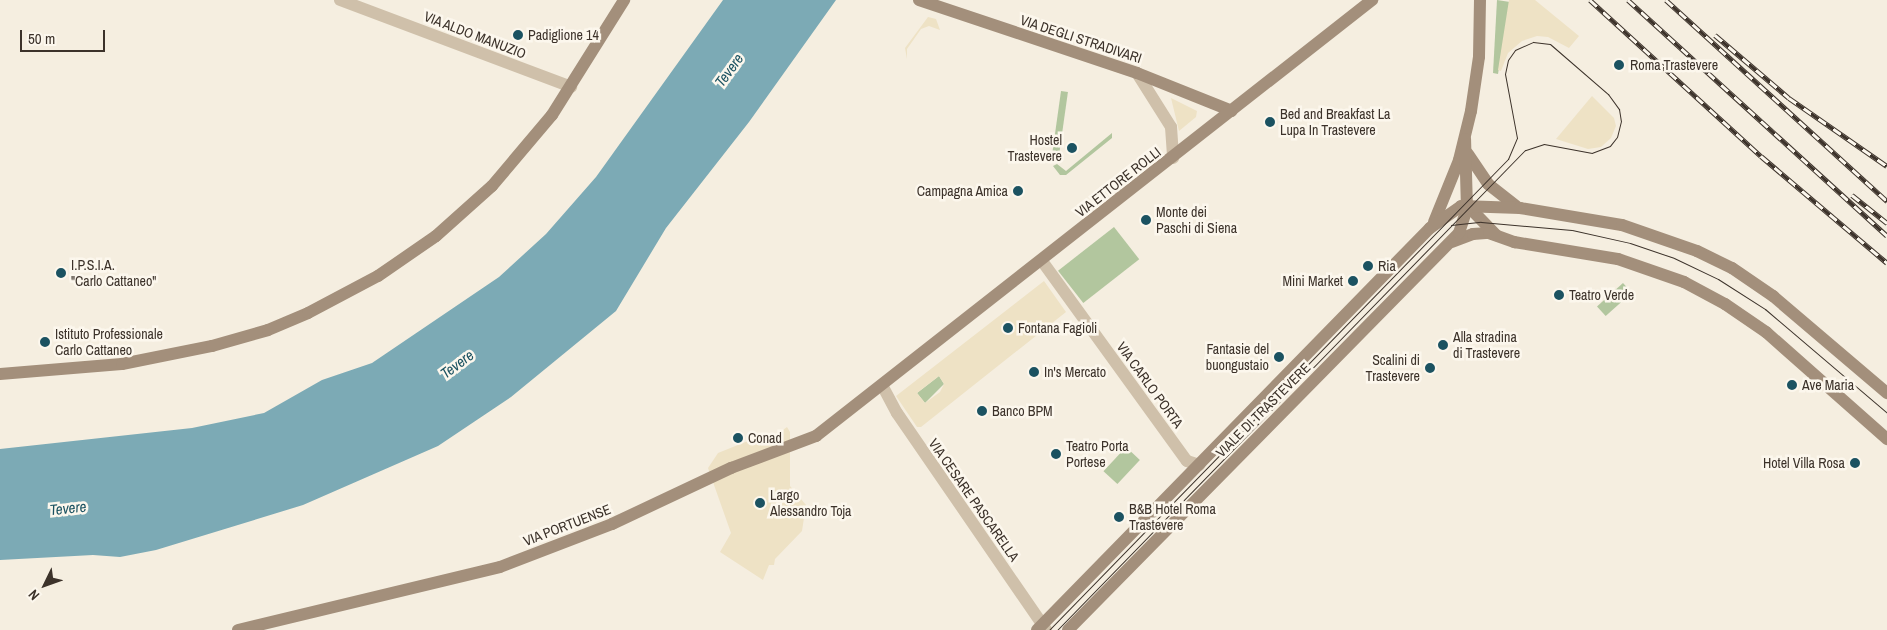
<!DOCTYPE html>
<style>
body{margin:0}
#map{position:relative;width:1887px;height:630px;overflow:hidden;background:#f5eee0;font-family:"Archivo Narrow",sans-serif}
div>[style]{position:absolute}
.green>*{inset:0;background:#b2c69e;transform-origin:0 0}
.plaza>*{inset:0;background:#eee2c5}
.water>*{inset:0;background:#7caab5}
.tertiary>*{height:12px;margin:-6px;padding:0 6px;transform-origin:6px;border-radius:6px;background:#cfc0aa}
.secondary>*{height:12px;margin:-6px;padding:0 6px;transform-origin:6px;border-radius:6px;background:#a38f7b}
.tram>*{height:1px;margin:-0.5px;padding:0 0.5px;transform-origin:0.5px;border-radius:0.5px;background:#3c322a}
.rail>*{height:5px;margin-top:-2.5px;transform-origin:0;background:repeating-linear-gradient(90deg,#fcf7ed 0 9px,#3c322a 0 18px);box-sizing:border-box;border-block:1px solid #3c322a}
.dots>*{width:14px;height:14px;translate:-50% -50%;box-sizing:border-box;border:2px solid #fcf7ed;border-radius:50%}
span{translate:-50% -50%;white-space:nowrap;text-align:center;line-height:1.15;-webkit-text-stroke:5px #fcf7ed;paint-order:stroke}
.street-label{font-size:14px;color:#3c322a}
.poi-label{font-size:14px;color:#3c322a}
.left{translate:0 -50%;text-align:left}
.right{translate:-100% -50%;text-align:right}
.water-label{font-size:15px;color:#1b5261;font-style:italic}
.north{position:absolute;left:20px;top:560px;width:50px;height:50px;-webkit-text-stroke:4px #fcf7ed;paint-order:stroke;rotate:228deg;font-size:14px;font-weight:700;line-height:20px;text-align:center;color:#3c322a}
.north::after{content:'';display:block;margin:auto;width:18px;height:22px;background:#3c322a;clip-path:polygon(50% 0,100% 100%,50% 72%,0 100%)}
.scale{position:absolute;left:20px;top:30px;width:85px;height:22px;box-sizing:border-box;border:2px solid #3c322a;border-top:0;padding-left:6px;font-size:15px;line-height:18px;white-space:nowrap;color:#3c322a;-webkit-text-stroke:4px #fcf7ed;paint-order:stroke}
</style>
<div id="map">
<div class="green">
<div style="clip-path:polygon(1497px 0,1510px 2px,1498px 74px,1493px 73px)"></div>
<div style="left:1061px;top:91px;width:7px;height:63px;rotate:8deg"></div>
<div style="clip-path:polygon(1112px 133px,1112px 138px,1066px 175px,1060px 175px,1053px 166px,1057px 164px,1066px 171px)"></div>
<div style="left:1114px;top:227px;width:41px;height:71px;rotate:52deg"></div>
<div style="left:1623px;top:283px;width:13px;height:35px;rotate:48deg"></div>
<div style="clip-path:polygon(939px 376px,944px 384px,925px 403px,917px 393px)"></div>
<div style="left:1126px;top:447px;width:19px;height:33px;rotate:43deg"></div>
</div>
<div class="plaza">
<div style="clip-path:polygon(1509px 0,1535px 0,1579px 36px,1569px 48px,1548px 37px,1537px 36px,1522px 41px,1508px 53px,1501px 71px,1498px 70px)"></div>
<div style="clip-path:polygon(928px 17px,936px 19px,940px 30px,929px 26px,921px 29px,907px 49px,907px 59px,905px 48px)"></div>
<div style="clip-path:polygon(1592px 96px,1614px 118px,1616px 126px,1611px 138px,1601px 147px,1588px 149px,1556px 139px)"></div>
<div style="clip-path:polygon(1171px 98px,1197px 111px,1196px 117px,1179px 131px)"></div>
<div style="clip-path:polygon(evenodd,1044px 281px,1066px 312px,921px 427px,917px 427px,896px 396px,1044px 281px,939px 376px,944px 384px,940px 392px,925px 403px,917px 393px,939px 376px)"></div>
<div style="clip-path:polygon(787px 427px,790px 432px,790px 486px,806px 505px,802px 531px,775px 559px,774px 565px,769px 565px,763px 580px,720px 552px,731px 533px,708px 468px,718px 453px,768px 433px,772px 438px)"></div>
</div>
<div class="water">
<div style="clip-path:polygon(723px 0,836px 0,749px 122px,666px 228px,616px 311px,511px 397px,438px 446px,303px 505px,156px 550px,120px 557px,93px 555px,0 560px,0 449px,192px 428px,264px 413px,322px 380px,372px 363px,499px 277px,546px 234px,596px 177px)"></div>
</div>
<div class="tertiary">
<div style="left:340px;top:0;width:247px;rotate:20.6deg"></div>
<div style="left:1137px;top:73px;width:64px;rotate:57.8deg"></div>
<div style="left:1171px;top:127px;width:31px;rotate:86deg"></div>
<div style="left:1042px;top:261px;width:247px;rotate:54.1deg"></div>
<div style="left:1187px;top:461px;width:13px;rotate:18deg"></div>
<div style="left:882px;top:385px;width:32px;rotate:62deg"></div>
<div style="left:897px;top:413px;width:263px;rotate:55.5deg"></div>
</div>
<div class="secondary">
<div style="left:919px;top:0;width:230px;rotate:18.5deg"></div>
<div style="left:1137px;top:73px;width:102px;rotate:21.8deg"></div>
<div style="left:1468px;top:154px;width:36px;rotate:56deg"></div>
<div style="left:1488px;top:184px;width:36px;rotate:38deg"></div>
<div style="left:1467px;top:205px;width:42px;rotate:46deg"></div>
<div style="left:1434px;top:222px;width:67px;rotate:-68deg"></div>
<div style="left:1459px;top:160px;width:50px;rotate:-76.2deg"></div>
<div style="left:1471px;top:111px;width:55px;rotate:-81.6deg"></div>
<div style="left:1479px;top:57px;width:57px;rotate:-89deg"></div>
<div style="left:1452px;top:242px;width:22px;rotate:-21deg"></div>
<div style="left:1473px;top:234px;width:16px;rotate:-4deg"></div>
<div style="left:1489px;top:233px;width:27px;rotate:20deg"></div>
<div style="left:1514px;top:242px;width:105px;rotate:9.3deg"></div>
<div style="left:1618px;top:259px;width:70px;rotate:19.2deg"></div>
<div style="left:1684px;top:282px;width:47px;rotate:28.2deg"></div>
<div style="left:1725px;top:304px;width:50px;rotate:34.3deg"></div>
<div style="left:1766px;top:332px;width:162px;rotate:41.5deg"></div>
<div style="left:0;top:374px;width:122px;rotate:-4.7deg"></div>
<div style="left:122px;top:364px;width:92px;rotate:-11.3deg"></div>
<div style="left:212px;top:346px;width:58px;rotate:-15.9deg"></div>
<div style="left:268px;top:330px;width:43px;rotate:-23deg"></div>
<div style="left:308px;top:313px;width:79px;rotate:-27.9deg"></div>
<div style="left:378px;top:276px;width:70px;rotate:-34.6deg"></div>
<div style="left:436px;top:236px;width:75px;rotate:-41.8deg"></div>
<div style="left:492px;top:186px;width:93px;rotate:-49.8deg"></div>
<div style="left:552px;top:115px;width:136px;rotate:-57.9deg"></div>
<div style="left:238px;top:630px;width:269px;rotate:-13.5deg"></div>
<div style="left:500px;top:567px;width:120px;rotate:-21deg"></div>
<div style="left:612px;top:524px;width:132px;rotate:-25.2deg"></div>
<div style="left:731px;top:468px;width:91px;rotate:-20.6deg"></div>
<div style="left:816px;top:436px;width:707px;rotate:-38.1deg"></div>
<div style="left:1037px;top:630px;width:562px;rotate:-45.65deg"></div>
<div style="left:1430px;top:228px;width:38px;rotate:-35deg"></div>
<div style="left:1461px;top:206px;width:59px;rotate:1.9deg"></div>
<div style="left:1520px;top:208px;width:103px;rotate:9.5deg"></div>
<div style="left:1622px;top:225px;width:79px;rotate:19.1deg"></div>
<div style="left:1697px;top:251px;width:39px;rotate:26deg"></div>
<div style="left:1732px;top:268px;width:50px;rotate:34.3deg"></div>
<div style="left:1773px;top:296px;width:150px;rotate:40.4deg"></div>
<div style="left:1068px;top:630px;width:557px;rotate:-45.44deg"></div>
<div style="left:1459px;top:233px;width:25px;rotate:-72deg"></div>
<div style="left:1467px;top:209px;width:70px;rotate:-91.6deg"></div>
</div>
<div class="tram">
<div style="left:1451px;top:225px;width:30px;rotate:-6deg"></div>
<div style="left:1481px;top:222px;width:91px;rotate:5deg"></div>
<div style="left:1572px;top:230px;width:59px;rotate:12.6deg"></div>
<div style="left:1630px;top:243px;width:46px;rotate:18.8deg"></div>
<div style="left:1674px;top:258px;width:49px;rotate:25.5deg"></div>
<div style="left:1718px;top:279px;width:56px;rotate:32.6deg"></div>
<div style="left:1765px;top:309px;width:160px;rotate:40.4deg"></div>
<div style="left:1049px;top:630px;width:658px;rotate:-45.74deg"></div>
<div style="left:1508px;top:159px;width:23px;rotate:-67deg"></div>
<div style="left:1517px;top:138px;width:65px;rotate:-100.6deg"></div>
<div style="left:1505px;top:74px;width:14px;rotate:-78deg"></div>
<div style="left:1508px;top:60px;width:12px;rotate:-55deg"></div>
<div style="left:1515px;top:50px;width:20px;rotate:-24deg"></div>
<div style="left:1533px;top:42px;width:17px;rotate:7deg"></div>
<div style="left:1550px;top:44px;width:77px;rotate:40.8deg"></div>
<div style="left:1608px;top:94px;width:19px;rotate:54deg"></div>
<div style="left:1619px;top:109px;width:12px;rotate:81deg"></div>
<div style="left:1621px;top:121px;width:16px;rotate:104deg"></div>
<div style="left:1617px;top:137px;width:11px;rotate:128deg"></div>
<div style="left:1610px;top:146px;width:19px;rotate:159deg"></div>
<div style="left:1592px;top:153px;width:49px;rotate:-169.4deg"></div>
<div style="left:1544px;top:144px;width:20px;rotate:162deg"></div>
<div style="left:1525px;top:150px;width:670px;rotate:134.27deg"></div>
</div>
<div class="rail">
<div style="left:1590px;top:0;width:231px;rotate:42.4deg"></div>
<div style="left:1761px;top:156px;width:165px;rotate:40.3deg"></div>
<div style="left:1628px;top:0;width:350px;rotate:42.3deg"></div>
<div style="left:1666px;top:0;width:299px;rotate:42.3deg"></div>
<div style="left:1715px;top:35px;width:97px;rotate:40.4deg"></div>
<div style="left:1789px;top:98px;width:119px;rotate:34.8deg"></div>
<div style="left:1852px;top:195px;width:45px;rotate:38.7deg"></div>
</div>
<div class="dots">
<div style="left:518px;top:35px;background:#1b5261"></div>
<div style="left:1619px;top:65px;background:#1b5261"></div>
<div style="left:1270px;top:122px;background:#1b5261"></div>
<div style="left:1072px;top:148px;background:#1b5261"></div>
<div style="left:1018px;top:191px;background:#1b5261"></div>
<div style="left:1146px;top:220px;background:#1b5261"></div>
<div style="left:1368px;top:266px;background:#1b5261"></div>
<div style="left:61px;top:273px;background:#1b5261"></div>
<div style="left:1353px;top:281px;background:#1b5261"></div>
<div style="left:1559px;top:295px;background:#1b5261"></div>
<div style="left:1008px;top:328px;background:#1b5261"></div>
<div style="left:45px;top:342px;background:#1b5261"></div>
<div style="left:1443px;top:345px;background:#1b5261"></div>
<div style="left:1279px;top:357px;background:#1b5261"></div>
<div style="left:1430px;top:368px;background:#1b5261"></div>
<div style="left:1034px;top:372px;background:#1b5261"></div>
<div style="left:1792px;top:385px;background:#1b5261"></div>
<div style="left:982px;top:411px;background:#1b5261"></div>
<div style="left:738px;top:438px;background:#1b5261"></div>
<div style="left:1056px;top:454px;background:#1b5261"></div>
<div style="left:1855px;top:463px;background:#1b5261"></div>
<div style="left:760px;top:503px;background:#1b5261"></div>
<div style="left:1119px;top:517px;background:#1b5261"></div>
</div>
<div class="street-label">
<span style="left:475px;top:35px;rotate:21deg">VIA ALDO MANUZIO</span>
<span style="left:1081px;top:39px;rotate:18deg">VIA DEGLI STRADIVARI</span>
<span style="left:1118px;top:182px;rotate:-38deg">VIA ETTORE ROLLI</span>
<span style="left:1150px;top:385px;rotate:54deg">VIA CARLO PORTA</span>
<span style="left:1263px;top:410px;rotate:-45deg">VIALE DI TRASTEVERE</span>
<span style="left:974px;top:500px;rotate:55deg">VIA CESARE PASCARELLA</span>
<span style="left:567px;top:525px;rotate:-21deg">VIA PORTUENSE</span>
</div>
<div class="poi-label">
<span class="left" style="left:528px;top:35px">Padiglione 14</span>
<span class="left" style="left:1630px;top:65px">Roma Trastevere</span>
<span class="left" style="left:1280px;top:122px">Bed and Breakfast La<br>Lupa In Trastevere</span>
<span class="right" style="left:1062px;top:148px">Hostel<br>Trastevere</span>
<span class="right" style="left:1008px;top:191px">Campagna Amica</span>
<span class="left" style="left:1156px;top:220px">Monte dei<br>Paschi di Siena</span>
<span class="left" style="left:71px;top:273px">I.P.S.I.A.<br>"Carlo Cattaneo"</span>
<span class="left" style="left:1378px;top:266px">Ria</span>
<span class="right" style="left:1343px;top:281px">Mini Market</span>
<span class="left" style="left:1569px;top:295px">Teatro Verde</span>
<span class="left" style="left:1018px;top:328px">Fontana Fagioli</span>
<span class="left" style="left:55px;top:342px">Istituto Professionale<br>Carlo Cattaneo</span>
<span class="left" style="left:1453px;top:345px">Alla stradina<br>di Trastevere</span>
<span class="right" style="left:1269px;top:357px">Fantasie del<br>buongustaio</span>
<span class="right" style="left:1420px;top:368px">Scalini di<br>Trastevere</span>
<span class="left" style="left:1044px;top:372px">In's Mercato</span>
<span class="left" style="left:1802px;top:385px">Ave Maria</span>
<span class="left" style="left:992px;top:411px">Banco BPM</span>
<span class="left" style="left:748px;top:438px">Conad</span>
<span class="left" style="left:1066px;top:454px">Teatro Porta<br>Portese</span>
<span class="right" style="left:1845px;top:463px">Hotel Villa Rosa</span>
<span class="left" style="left:770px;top:503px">Largo<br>Alessandro Toja</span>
<span class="left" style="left:1129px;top:517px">B&amp;B Hotel Roma<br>Trastevere</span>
</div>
<div class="water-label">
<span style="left:729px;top:70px;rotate:-54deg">Tevere</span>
<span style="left:457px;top:364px;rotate:-37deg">Tevere</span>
<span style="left:68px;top:508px;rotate:-6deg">Tevere</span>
</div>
<div class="north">N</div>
<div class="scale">50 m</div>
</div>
